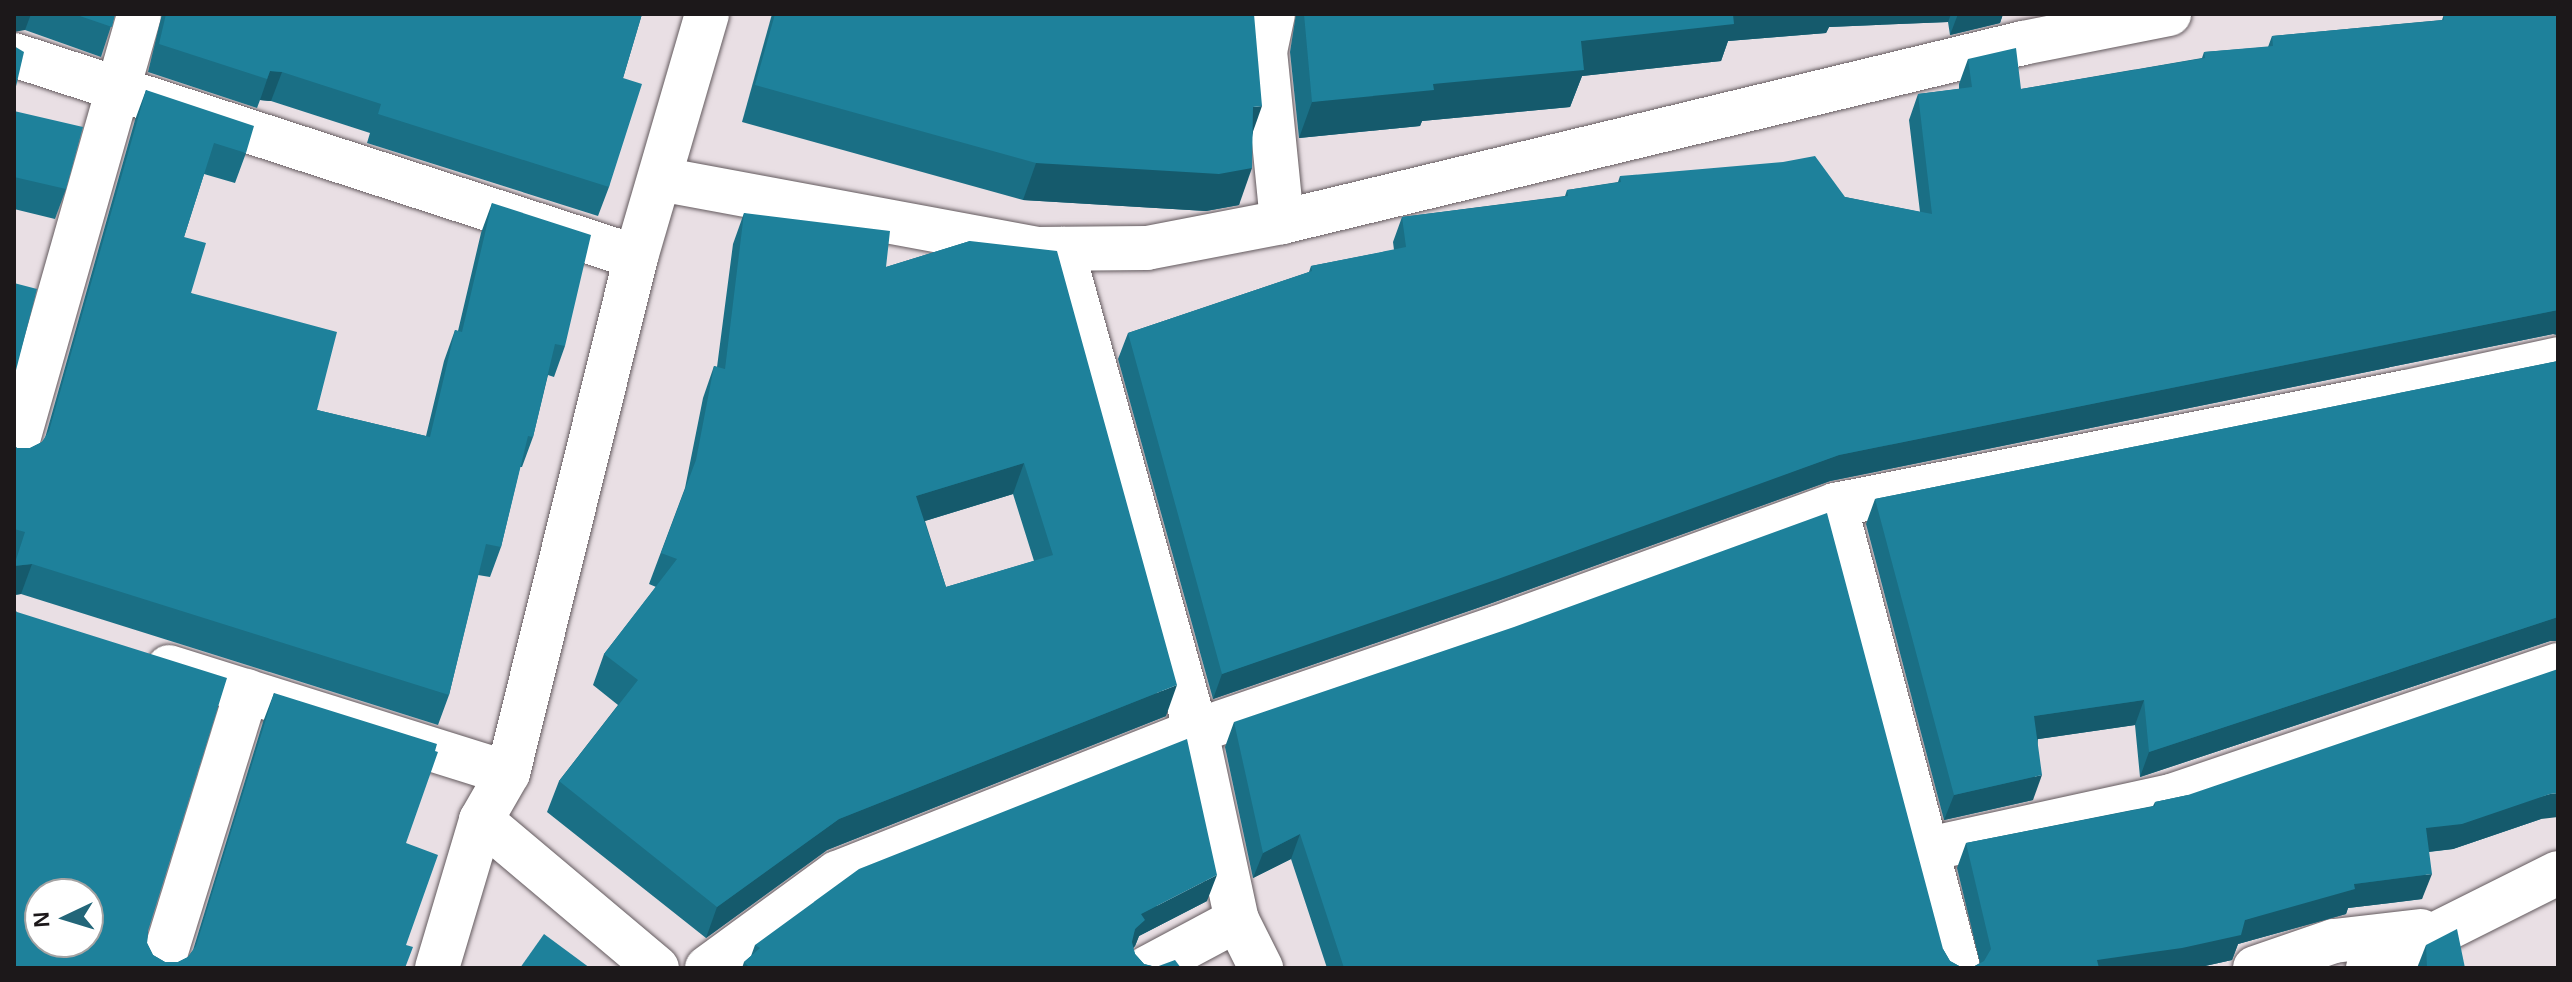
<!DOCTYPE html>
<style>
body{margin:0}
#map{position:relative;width:2572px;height:982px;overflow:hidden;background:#e9dfe4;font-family:Arial,sans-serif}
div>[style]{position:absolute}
.roads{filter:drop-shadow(0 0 2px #635a5e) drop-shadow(0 0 2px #635a5e)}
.street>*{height:44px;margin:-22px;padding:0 22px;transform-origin:22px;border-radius:22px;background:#fff}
.wall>*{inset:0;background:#1a6f85}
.shaded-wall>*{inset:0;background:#155a6c}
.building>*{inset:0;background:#1e819b}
span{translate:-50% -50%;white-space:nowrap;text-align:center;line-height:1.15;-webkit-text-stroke:8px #fff;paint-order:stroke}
.frame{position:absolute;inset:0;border:16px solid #1c181a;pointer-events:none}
.north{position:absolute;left:24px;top:878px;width:80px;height:80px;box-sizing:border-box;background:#fff;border:2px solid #a4a3a3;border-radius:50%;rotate:266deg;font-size:22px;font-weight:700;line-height:32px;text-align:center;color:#1c181a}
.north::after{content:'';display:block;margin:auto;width:28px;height:36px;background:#236679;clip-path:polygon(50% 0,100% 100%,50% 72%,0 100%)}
</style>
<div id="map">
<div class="roads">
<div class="street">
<div style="left:1273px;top:14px;width:38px;rotate:102deg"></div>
<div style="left:1265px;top:51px;width:172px;rotate:84.3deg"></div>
<div style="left:14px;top:55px;width:654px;rotate:17.99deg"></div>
<div style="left:660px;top:179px;width:382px;rotate:10.5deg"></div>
<div style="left:1036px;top:249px;width:111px;rotate:-0.5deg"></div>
<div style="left:1147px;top:248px;width:137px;rotate:-10.9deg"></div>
<div style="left:1282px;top:222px;width:762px;rotate:-13.58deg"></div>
<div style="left:2023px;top:43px;width:149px;rotate:-11.2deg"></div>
<div style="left:1062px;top:249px;width:500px;rotate:74.46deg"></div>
<div style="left:1196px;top:731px;width:193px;rotate:77.8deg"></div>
<div style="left:1237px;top:920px;width:54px;rotate:63.4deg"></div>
<div style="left:14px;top:454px;width:457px;rotate:-74.1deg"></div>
<div style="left:1835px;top:505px;width:479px;rotate:75.1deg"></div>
<div style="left:169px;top:667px;width:355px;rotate:17.4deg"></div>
<div style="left:481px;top:820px;width:230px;rotate:40.1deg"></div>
<div style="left:1928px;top:849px;width:249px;rotate:-12.3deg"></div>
<div style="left:2171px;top:796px;width:409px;rotate:-18.7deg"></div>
<div style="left:161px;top:968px;width:290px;rotate:-72.8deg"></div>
<div style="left:437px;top:968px;width:154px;rotate:-73.4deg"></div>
<div style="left:481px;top:820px;width:54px;rotate:-60.1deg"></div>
<div style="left:508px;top:773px;width:532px;rotate:-76.07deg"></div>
<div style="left:636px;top:257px;width:253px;rotate:-73.7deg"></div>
<div style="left:707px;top:968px;width:161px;rotate:-36.2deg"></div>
<div style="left:837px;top:873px;width:386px;rotate:-21.6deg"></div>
<div style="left:1196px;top:731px;width:318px;rotate:-18.9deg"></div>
<div style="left:1497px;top:628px;width:360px;rotate:-20deg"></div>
<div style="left:1835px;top:505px;width:582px;rotate:-11.19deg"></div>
<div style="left:2406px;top:392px;width:156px;rotate:-12.2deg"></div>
<div style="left:1147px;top:968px;width:102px;rotate:-28.1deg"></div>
<div style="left:2255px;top:968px;width:83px;rotate:-18.9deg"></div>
<div style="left:2334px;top:941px;width:87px;rotate:-6.6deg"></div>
<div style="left:2368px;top:968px;width:212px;rotate:-26.6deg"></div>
</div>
</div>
<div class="wall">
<div style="clip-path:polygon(14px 14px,115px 14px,101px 57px,25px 30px)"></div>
<div style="clip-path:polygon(162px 14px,642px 14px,623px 78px,609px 187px,598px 216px,367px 143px,370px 133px,271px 101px,260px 100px,257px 108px,148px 72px)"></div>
<div style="clip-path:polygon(772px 14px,1254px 14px,1253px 132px,1239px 205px,1206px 211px,1023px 200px,742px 122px)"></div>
<div style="clip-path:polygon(1296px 14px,2003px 14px,2000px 23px,1950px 35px,1948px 22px,1829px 27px,1826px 33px,1728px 41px,1721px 61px,1582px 76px,1570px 107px,1422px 121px,1420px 126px,1299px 138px,1290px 52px)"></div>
<div style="clip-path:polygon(2444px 14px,2558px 14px,2558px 335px,2553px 334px,1830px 481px,1489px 604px,1213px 699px,1118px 359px,1128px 333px,1309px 272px,1311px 266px,1394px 250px,1393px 242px,1402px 217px,1565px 196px,1567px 190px,1618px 182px,1620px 176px,1845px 197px,1920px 212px,1909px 120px,1918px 94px,1959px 89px,1959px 84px,1968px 59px,2021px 89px,2202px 58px,2204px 52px,2268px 47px,2272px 36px,2442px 20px)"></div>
<div style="clip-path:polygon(146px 90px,246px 153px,235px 183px,204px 174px,184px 237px,191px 293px,317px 410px,426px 436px,444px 361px,455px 330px,458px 331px,481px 233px,492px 203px,565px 346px,554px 377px,548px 375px,533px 437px,522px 467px,520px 467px,501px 547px,490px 577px,478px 575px,449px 695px,438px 725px,21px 594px,14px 595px,14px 445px,17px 448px,30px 448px,42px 442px,45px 438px,135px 120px)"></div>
<div style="clip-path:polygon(14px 111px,66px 189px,55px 219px,14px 209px)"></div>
<div style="clip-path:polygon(evenodd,744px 213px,886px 267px,970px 241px,1166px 716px,827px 850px,706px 938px,547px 812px,559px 781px,618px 705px,593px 685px,604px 654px,656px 587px,649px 584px,685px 488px,703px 398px,714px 366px,717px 367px,733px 244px,744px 213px,1013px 494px,1034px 561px,946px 587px,925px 521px,1013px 494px)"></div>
<div style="clip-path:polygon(2558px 361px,2558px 641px,2550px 641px,2140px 777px,2135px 725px,2038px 739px,2033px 800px,1944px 820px,1866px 524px,1875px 499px)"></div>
<div style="clip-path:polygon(274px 693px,406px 843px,405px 968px,14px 968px,148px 931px,147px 943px,153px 955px,165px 962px,178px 962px,188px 957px,193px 950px,263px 722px)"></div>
<div style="clip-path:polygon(1234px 722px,1943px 949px,1950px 961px,1961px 967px,1973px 967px,1980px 963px,1957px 868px,1966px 843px,2153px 806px,2155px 802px,2188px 795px,2541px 819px,2453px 849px,2429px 852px,2422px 899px,2348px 908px,2346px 914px,2238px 944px,2232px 960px,2196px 968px,1327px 968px,1291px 859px,1253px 878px,1225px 747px)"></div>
<div style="clip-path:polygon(1207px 901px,1139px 936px,1135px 946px,1133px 948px,1135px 954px,1144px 964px,1156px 967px,1181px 968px,742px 968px,744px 962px,751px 956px,755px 945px)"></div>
<div style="clip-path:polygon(2426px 945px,2465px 968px,2417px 968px)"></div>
</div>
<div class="shaded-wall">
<div style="clip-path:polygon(14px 14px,31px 14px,25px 30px,14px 32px)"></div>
<div style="clip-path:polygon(1729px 14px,1951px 14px,1948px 22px,1829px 27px,1826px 33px,1728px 41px,1721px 61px,1582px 76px,1570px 107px,1422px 121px,1420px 126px,1299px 138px,1312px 102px,1433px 84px,1581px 41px)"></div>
<div style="clip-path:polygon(1958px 14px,2003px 14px,2000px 23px,1950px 35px)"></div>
<div style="clip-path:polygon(270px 71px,282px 72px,271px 101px,260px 100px)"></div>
<div style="clip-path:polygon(1262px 106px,1249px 143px,1253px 107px)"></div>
<div style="clip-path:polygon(1036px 163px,1252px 168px,1239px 205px,1206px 211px,1023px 200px)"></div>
<div style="clip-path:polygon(2558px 310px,2558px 335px,2553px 334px,1830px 481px,1489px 604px,1213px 699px,1222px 674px,1839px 455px)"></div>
<div style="clip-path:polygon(1024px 463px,1013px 494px,905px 527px,916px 496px)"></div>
<div style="clip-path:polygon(32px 564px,21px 594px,14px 595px,14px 566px)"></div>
<div style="clip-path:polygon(2558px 617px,2558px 641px,2550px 641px,2140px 777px,2149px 752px)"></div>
<div style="clip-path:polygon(1177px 685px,1166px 716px,827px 850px,706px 938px,717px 907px,839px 819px)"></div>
<div style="clip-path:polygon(2144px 700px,2135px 725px,2025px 741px,2034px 716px)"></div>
<div style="clip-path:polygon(2042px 775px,2033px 800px,1944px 820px,1954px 795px)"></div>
<div style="clip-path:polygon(2558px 793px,2558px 817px,2541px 819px,2453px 849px,2417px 853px,2426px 828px,2550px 794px)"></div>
<div style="clip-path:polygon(1300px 834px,1291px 859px,1253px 878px,1263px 853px)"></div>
<div style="clip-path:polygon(2432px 874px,2422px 899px,2348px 908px,2346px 914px,2238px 944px,2232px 960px,2196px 968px,2095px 968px,2097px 960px,2245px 920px,2354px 884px)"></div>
<div style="clip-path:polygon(1217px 875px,1207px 901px,1139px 936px,1135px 946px,1125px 956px,1141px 914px)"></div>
</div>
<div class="building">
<div style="clip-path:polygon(74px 14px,115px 14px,112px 27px)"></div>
<div style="clip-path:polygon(166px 14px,642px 14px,623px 78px,642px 84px,609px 187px,378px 114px,381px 104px,282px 72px,270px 71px,267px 79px,159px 44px)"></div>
<div style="clip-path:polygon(775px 14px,1254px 14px,1262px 106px,1253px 107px,1252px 168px,1219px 174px,1036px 163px,755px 85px)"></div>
<div style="clip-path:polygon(1304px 14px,1733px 14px,1734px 24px,1581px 41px,1584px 70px,1433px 84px,1434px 90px,1312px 102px)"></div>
<div style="clip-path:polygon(2444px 14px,2558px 14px,2558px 310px,1839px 455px,1498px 579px,1222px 674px,1128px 333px,1312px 271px,1311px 266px,1406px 247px,1402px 217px,1568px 196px,1567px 190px,1621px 182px,1620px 176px,1783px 162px,1815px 156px,1845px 197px,1932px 214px,1918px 94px,1972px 87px,1968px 59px,2016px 48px,2021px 89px,2205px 58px,2204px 52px,2273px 46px,2272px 36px,2444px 20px)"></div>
<div style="clip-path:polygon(14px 46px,24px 52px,14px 95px)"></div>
<div style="clip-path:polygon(146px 90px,254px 126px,246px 153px,214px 143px,184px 237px,206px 243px,191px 293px,337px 332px,317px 410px,430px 437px,455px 330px,462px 332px,492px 203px,591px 235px,565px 346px,555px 344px,533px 437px,528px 436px,501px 547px,486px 544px,449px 695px,32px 564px,14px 566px,25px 532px,14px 529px,14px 445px,17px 448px,30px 448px,42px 442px,49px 431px)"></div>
<div style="clip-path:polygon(14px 111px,83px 127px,66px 189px,14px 177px)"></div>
<div style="clip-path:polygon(evenodd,744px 213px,890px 231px,886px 267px,970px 241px,1057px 251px,1177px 685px,839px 819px,717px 907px,559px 781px,638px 680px,604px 654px,677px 559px,661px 553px,696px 460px,714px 366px,725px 369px,744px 213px,1024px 463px,1053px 555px,946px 587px,916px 496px,1024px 463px)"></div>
<div style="clip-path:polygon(14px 283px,37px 289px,14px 378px)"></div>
<div style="clip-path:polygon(2558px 361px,2558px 617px,2149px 752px,2144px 700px,2034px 716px,2042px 775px,1954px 795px,1875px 499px)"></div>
<div style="clip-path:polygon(1827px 513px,1943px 949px,1950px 961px,1961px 967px,1973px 967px,1984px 961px,1991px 949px,1966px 843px,2155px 806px,2155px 802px,2188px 795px,2558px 669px,2558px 793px,2550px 794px,2462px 824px,2426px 828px,2432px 874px,2354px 884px,2355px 889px,2245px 920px,2241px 935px,2182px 948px,2097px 960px,2099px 968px,1344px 968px,1300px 834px,1263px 853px,1234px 722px,1514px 627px)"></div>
<div style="clip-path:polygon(evenodd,14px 609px,17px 612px,227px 678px,148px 931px,147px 943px,153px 955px,165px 962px,178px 962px,188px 957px,196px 946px,274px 693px,437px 744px,435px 751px,438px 752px,406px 843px,438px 855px,406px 945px,413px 947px,405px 968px,14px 968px,14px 609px,40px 894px,88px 894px,88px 942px,40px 942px,40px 894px)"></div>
<div style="clip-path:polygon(1187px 739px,1217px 875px,1141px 914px,1145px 920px,1135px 929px,1132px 942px,1135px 954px,1144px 964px,1156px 967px,1175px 960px,1181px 968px,750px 968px,744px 962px,760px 948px,755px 945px,859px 869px)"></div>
<div style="clip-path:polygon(2457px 929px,2465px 968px,2427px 968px,2426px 945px)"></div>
<div style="clip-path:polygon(544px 934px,590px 968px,520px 968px)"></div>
</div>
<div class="frame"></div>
<div class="north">N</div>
</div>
